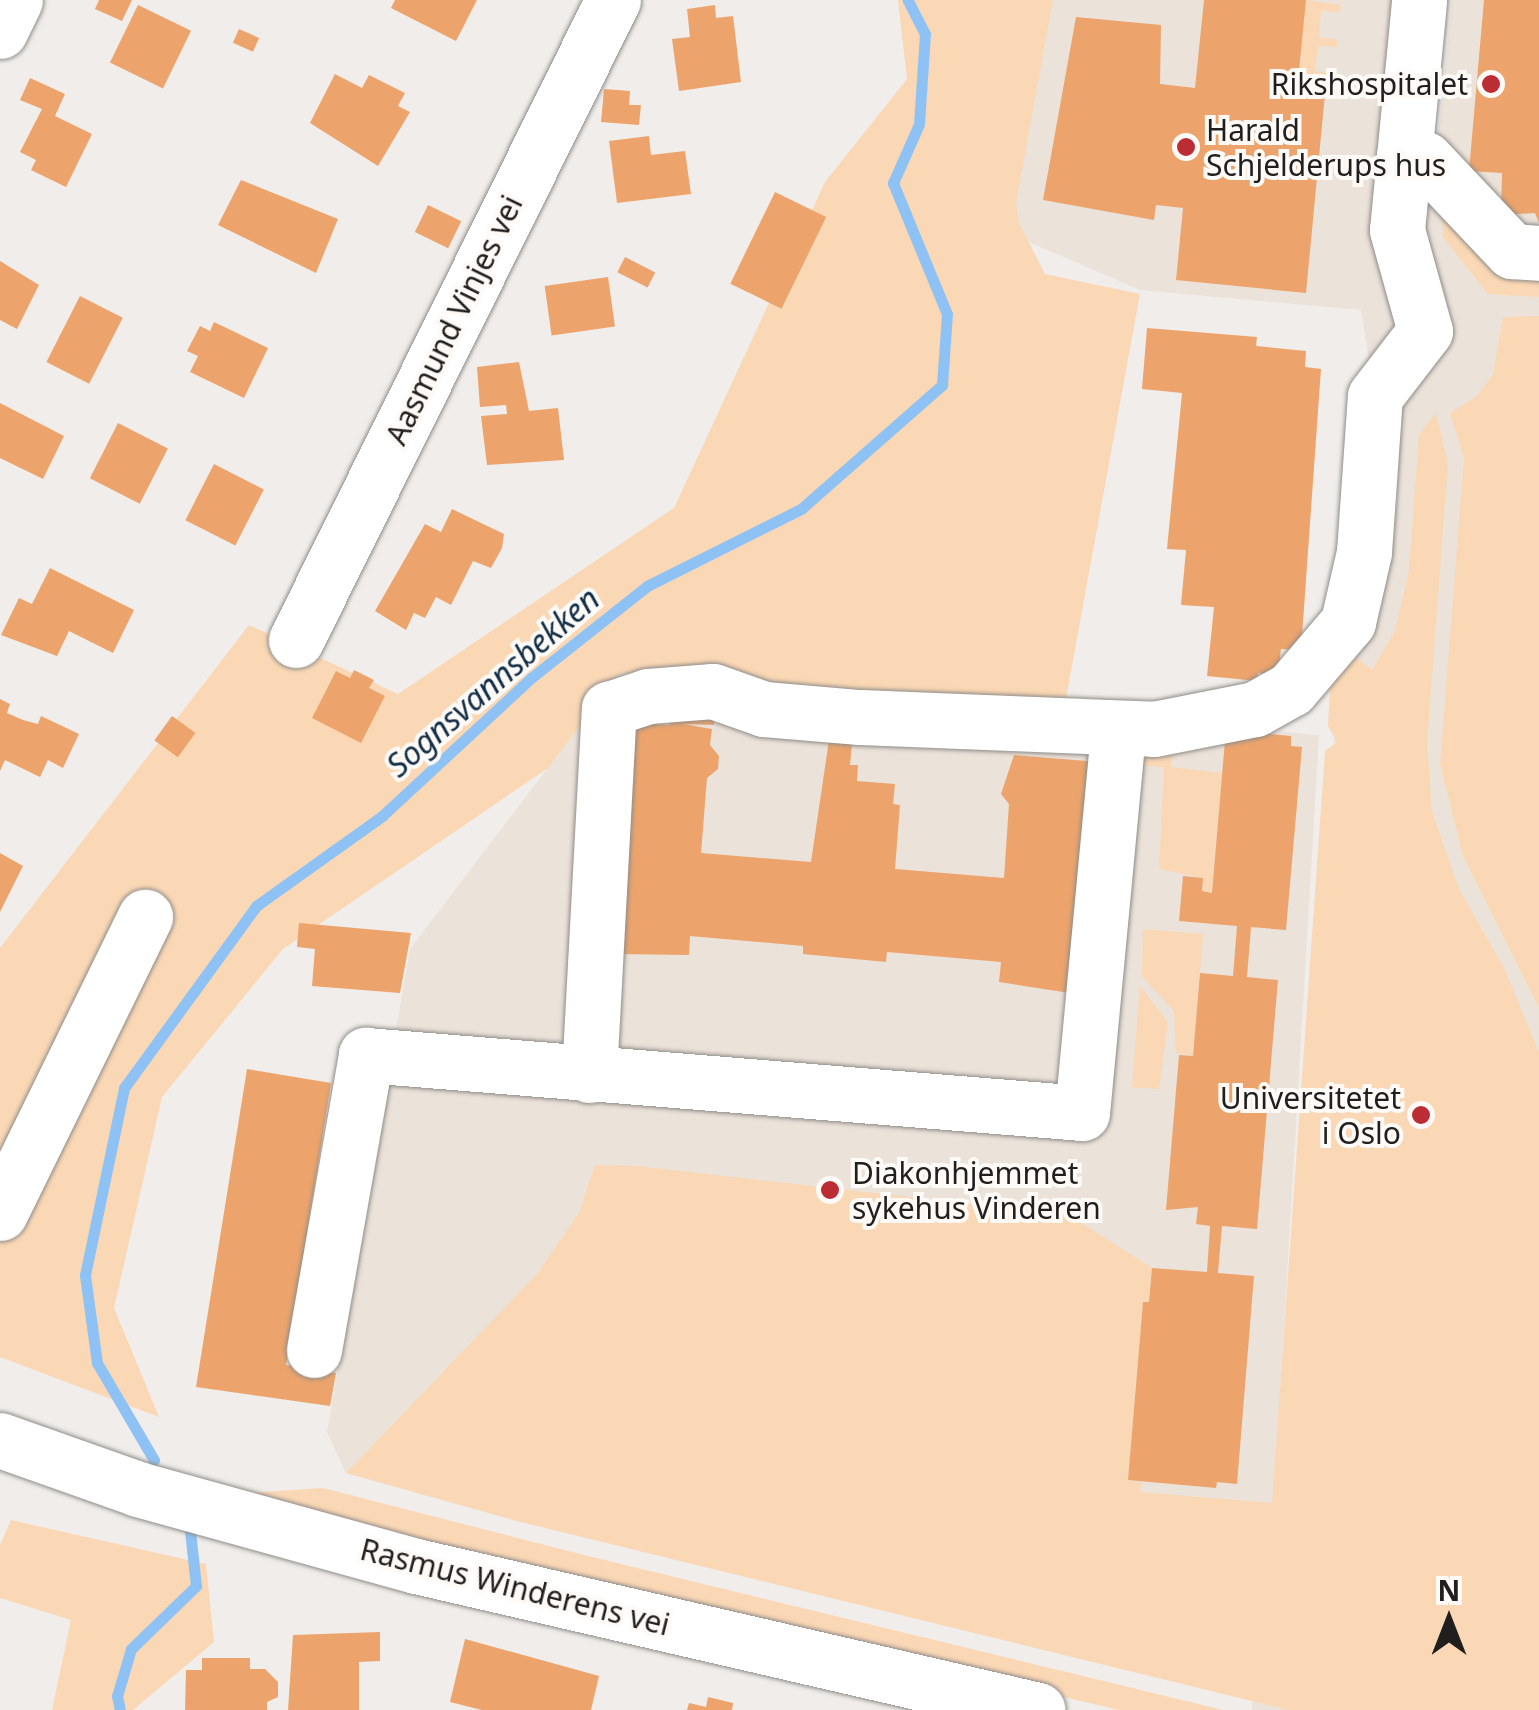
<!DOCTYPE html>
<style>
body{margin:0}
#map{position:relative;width:1539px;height:1710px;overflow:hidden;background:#f0edea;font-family:"Noto Sans",sans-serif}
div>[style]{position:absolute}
.built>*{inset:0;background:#ebe2d9}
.green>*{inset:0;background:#fbd8b5}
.stream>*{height:11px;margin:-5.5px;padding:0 5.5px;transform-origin:5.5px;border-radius:5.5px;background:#8ec2f4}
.building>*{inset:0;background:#eca46c;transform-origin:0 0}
.roads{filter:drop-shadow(0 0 2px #8f8c89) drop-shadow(0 0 2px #8f8c89)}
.minor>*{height:55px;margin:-27.5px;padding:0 27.5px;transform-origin:27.5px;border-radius:27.5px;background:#fff}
.dots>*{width:28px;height:28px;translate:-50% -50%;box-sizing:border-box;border:5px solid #fefaf7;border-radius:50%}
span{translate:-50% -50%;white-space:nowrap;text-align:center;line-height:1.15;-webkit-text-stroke:8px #fefaf7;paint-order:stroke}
.poi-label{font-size:30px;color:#201f1d}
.right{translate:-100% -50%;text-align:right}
.left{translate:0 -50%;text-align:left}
.street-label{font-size:30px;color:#201f1d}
.water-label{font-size:32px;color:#132f48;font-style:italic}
.north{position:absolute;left:1399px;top:1570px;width:100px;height:100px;-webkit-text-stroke:8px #fefaf7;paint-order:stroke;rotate:0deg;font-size:28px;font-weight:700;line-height:40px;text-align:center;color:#201f1d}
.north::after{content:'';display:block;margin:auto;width:35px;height:45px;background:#201f1d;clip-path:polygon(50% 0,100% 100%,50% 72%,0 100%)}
</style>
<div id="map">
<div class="built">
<div style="clip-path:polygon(908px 0,1419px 0,1435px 168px,1452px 0,1539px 0,1539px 1710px,1252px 1710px,1252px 1700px,517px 1521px,346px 1473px,327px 1432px,410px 949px,620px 673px,1319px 735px,1278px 1427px,1335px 726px,1375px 396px,1361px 310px,1140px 290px,893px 183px,920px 124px)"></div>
</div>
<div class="green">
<div style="clip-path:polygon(898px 0,1053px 0,1016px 203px,1019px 223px,1045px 274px,1140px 294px,1063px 715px,620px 673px,548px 768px,283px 949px,162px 1097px,114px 1308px,159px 1417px,0 1357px,0 948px,249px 625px,398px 694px,674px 508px,825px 182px,907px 79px)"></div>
<div style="clip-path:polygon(1306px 0,1341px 5px,1340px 12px,1321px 11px,1319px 37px,1338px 40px,1337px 47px,1318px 46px,1315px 71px,1334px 73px,1333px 79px,1299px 76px)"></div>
<div style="clip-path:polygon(1442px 205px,1539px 272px,1539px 297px,1488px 294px,1443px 237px)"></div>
<div style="clip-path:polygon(1539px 316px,1539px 1008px,1463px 856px,1440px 764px,1464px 458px,1450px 413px,1477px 396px,1493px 374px,1503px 317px)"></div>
<div style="clip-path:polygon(1436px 413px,1448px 464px,1427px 743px,1432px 811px,1459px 889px,1504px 968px,1539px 1052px,1539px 1710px,1288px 1710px,517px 1521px,346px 1473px,538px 1273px,580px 1211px,595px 1165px,637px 1166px,1069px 1215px,1152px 1268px,1149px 1302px,1143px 1302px,1128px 1480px,1141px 1482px,1140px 1492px,1272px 1503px,1325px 751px,1337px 742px,1328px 726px,1331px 669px,1350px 653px,1372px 670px,1395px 631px,1409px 570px,1419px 435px)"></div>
<div style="clip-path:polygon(1172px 742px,1171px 767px,1222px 773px,1212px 893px,1202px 891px,1203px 878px,1159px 869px,1164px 767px,1136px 765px,1134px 755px)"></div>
<div style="clip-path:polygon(1143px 929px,1203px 934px,1193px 1056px,1176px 1053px,1174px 1011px,1142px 976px)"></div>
<div style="clip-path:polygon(1140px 986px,1168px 1022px,1159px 1089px,1132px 1087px)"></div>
<div style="clip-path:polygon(323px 1488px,580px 1554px,1223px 1710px,1119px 1710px,450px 1552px,248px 1493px)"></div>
<div style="clip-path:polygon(11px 1520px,206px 1564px,214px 1642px,133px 1710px,52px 1710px,71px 1620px,0 1598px,0 1545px)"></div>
</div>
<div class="stream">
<div style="left:154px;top:1460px;width:113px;rotate:-120.4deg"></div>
<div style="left:97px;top:1363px;width:89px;rotate:-97.8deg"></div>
<div style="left:85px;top:1275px;width:191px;rotate:-78.2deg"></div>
<div style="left:124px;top:1088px;width:225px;rotate:-54deg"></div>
<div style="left:256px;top:906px;width:155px;rotate:-35.5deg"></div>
<div style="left:382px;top:816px;width:203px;rotate:-42.8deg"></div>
<div style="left:531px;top:678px;width:148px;rotate:-38.4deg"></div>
<div style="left:647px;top:586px;width:172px;rotate:-26.6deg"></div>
<div style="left:801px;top:509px;width:188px;rotate:-41.3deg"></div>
<div style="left:942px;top:385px;width:71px;rotate:-86deg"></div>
<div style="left:947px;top:314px;width:142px;rotate:-112.4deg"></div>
<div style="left:893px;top:183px;width:64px;rotate:-66.2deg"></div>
<div style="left:919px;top:124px;width:90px;rotate:-86.2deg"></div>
<div style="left:925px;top:34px;width:38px;rotate:-117deg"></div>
<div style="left:120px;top:1710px;width:14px;rotate:-102deg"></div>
<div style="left:117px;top:1696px;width:49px;rotate:-73.4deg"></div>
<div style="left:131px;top:1649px;width:91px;rotate:-44.1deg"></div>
<div style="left:196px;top:1586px;width:55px;rotate:-96.2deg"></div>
</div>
<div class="building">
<div style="clip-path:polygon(99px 0,132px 0,122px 21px,95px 9px)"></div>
<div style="clip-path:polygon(395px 0,477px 0,456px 41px,391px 8px)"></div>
<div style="clip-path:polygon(1204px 0,1306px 0,1297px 92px,1325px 94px,1306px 293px,1176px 280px,1183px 208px,1156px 205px,1154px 220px,1043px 200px,1076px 17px,1161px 25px,1160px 84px,1195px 88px)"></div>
<div style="clip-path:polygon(1484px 0,1539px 0,1539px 223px,1535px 213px,1501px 215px,1502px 173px,1469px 171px)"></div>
<div style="left:138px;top:5px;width:59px;height:64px;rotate:26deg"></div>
<div style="clip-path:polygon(715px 5px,716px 18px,733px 16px,741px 82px,679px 91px,672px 39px,690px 37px,687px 9px)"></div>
<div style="left:239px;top:29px;width:22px;height:15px;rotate:24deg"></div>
<div style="clip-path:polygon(335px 74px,362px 88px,369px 75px,405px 93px,398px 106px,410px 112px,378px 166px,310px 123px)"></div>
<div style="clip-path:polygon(30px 78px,65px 94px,55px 116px,92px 134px,66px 187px,31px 170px,36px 160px,20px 152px,42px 109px,20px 100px)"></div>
<div style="clip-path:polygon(604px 89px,630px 91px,629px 105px,641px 105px,639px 125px,601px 122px)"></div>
<div style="clip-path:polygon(649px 136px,651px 155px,685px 151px,691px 194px,617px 203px,609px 141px)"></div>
<div style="clip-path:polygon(241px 180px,338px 219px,316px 273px,218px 225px)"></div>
<div style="left:775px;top:192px;width:57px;height:102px;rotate:26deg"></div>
<div style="left:428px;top:205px;width:37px;height:30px;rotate:26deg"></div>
<div style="left:625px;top:257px;width:34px;height:17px;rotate:27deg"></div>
<div style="clip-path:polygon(0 261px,39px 285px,17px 329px,0 320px)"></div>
<div style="left:608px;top:277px;width:50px;height:64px;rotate:82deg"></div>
<div style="left:80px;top:296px;width:48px;height:74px;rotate:27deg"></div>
<div style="clip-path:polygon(214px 322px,268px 348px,244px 398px,190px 372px,198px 356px,187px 351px,200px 326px,210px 331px)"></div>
<div style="clip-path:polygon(1147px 328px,1257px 337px,1256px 346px,1306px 351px,1305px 367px,1321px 369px,1301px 650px,1281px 649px,1278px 675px,1258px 673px,1257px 681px,1207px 676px,1214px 607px,1181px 605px,1186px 550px,1167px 549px,1182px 393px,1142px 389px)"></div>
<div style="clip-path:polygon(519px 362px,529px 411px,558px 408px,564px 460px,487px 465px,481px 416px,507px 414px,506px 405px,480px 407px,477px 367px)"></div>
<div style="clip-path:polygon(0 403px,64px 436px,43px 479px,0 458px)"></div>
<div style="left:118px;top:423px;width:56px;height:62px;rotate:27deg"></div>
<div style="left:214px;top:464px;width:56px;height:63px;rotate:27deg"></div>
<div style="clip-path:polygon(452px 509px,504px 534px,502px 548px,491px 568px,473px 561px,451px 605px,436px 597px,425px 618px,414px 613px,406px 630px,375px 611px,425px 524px,441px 532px)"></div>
<div style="clip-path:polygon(50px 568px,134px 610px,113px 653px,69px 631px,57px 656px,1px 635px,19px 598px,32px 604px)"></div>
<div style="clip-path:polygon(354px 670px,374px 680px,369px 688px,385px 696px,361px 743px,312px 718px,336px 671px,350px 678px)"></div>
<div style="clip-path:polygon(0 699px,10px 704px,7px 713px,23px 720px,38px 724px,41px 716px,79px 734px,63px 768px,48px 760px,40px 777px,5px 760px,0 771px)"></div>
<div style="clip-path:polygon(671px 703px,715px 706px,714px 725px,683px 724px,712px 729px,710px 745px,719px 756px,718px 769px,707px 778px,701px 853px,811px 862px,830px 733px,853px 735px,850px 765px,858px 765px,857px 781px,895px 784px,893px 804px,900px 805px,895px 869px,1004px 878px,1009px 804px,1001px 794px,1014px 755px,1099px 762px,1070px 993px,999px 982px,1001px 962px,887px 952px,886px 962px,803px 954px,803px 946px,690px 936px,689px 955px,616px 954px,627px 722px,669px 725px)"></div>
<div style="left:172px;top:716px;width:29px;height:30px;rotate:36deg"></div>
<div style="clip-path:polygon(1270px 727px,1270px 734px,1291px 736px,1291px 746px,1302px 747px,1286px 930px,1251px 927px,1247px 977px,1278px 980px,1257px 1229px,1222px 1226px,1218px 1273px,1254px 1276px,1237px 1484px,1217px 1482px,1216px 1488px,1128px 1480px,1143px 1302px,1149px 1302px,1152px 1268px,1207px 1272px,1210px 1226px,1196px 1224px,1198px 1207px,1166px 1210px,1179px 1055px,1193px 1056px,1200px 973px,1233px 976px,1237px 926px,1179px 921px,1183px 876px,1203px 878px,1202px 891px,1212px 893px,1225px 740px)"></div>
<div style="clip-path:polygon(0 853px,23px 866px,0 912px)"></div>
<div style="clip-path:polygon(299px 923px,411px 933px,400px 993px,312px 986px,315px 949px,297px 947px)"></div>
<div style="clip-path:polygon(247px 1069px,331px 1083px,286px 1365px,336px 1373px,330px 1406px,196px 1387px)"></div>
<div style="clip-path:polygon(380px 1632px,380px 1661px,359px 1662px,359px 1710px,288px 1710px,293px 1635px)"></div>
<div style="clip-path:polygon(465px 1639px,599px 1676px,591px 1710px,482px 1710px,450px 1702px)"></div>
<div style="clip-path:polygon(202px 1658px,250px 1658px,250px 1669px,265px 1669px,278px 1682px,278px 1697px,267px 1702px,267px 1710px,185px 1710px,186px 1670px,202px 1670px)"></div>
<div style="clip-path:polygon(708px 1697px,733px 1703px,732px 1710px,687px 1710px,689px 1703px,706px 1707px)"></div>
</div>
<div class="roads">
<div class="minor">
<div style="left:0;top:31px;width:34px;rotate:-64deg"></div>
<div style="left:1404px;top:155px;width:21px;rotate:11deg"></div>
<div style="left:1425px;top:159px;width:127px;rotate:46.6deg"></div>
<div style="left:1512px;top:251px;width:27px;rotate:4deg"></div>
<div style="left:296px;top:640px;width:714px;rotate:-63.65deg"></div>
<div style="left:589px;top:1075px;width:367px;rotate:-86.9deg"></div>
<div style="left:609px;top:709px;width:41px;rotate:-18.4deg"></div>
<div style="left:648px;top:696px;width:65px;rotate:-4.4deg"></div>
<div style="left:713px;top:691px;width:54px;rotate:19.4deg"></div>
<div style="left:764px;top:709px;width:96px;rotate:4.8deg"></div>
<div style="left:860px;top:717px;width:294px;rotate:2.3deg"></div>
<div style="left:1154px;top:729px;width:103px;rotate:-11.2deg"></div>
<div style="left:1255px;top:709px;width:41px;rotate:-29.1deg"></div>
<div style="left:1291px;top:689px;width:88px;rotate:-49.6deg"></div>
<div style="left:1348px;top:622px;width:72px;rotate:-77.1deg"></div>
<div style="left:1364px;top:552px;width:156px;rotate:-86deg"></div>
<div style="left:1375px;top:396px;width:82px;rotate:-52.4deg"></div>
<div style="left:1425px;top:331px;width:105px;rotate:-105.5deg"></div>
<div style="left:1397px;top:230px;width:231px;rotate:-84.5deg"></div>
<div style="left:0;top:1213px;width:330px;rotate:-63.9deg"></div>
<div style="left:314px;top:1350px;width:300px;rotate:-80deg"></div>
<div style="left:366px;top:1055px;width:718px;rotate:4.63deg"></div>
<div style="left:1082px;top:1113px;width:382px;rotate:-84.6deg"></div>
<div style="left:0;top:1440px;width:146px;rotate:19.5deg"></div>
<div style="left:138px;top:1489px;width:288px;rotate:15.5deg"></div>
<div style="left:416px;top:1566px;width:638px;rotate:13.03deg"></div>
</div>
</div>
<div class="dots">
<div style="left:1491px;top:84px;background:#bc2c35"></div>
<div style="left:1186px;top:147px;background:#bc2c35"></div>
<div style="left:1421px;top:1115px;background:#bc2c35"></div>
<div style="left:830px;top:1190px;background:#bc2c35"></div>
</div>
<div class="poi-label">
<span class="right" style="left:1468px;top:84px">Rikshospitalet</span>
<span class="left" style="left:1206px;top:147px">Harald<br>Schjelderups hus</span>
<span class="right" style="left:1401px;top:1115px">Universitetet<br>i Oslo</span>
<span class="left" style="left:852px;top:1190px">Diakonhjemmet<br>sykehus Vinderen</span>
</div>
<div class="street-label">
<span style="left:454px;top:320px;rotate:-64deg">Aasmund Vinjes vei</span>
<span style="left:515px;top:1587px;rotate:14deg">Rasmus Winderens vei</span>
</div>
<div class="water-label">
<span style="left:493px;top:682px;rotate:-41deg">Sognsvannsbekken</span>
</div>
<div class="north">N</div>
</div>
